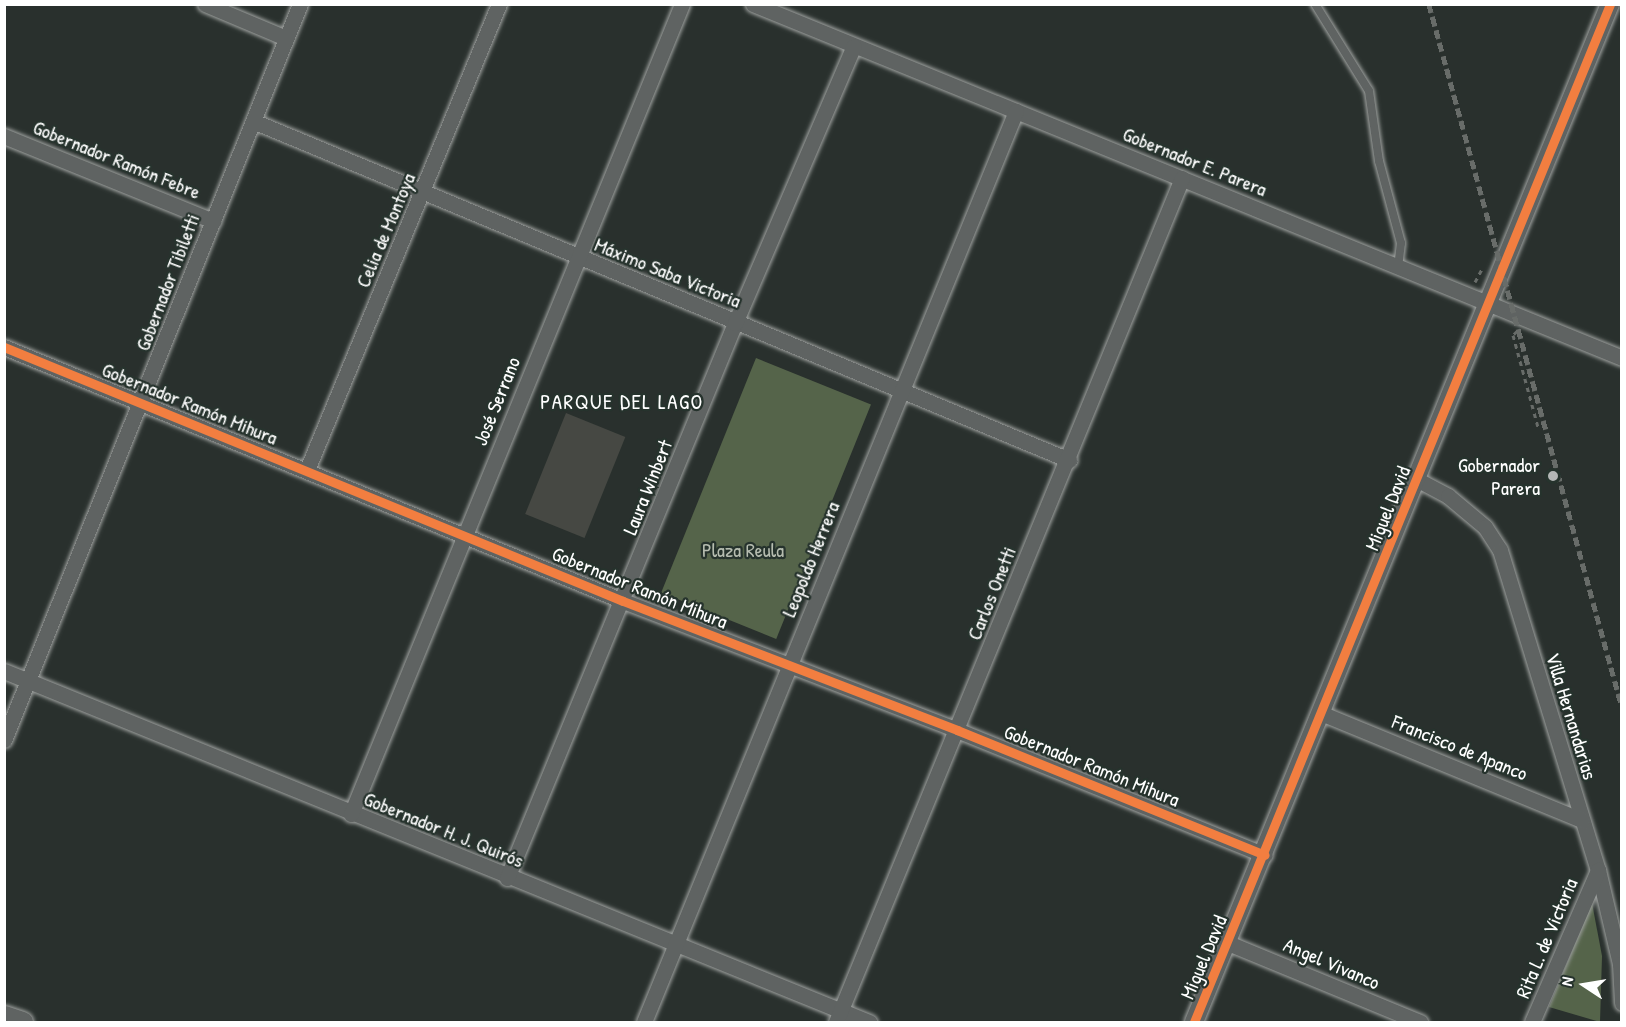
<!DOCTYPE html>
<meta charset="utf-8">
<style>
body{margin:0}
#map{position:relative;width:1626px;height:1027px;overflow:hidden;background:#29302d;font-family:"Patrick Hand",sans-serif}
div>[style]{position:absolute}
.green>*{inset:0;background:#55644a;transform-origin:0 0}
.building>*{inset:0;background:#464843;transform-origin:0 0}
.path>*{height:3px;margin-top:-1.5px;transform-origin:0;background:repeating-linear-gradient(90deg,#686c69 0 4.5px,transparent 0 9px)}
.roads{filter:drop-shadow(0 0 2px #9fa2a0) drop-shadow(0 0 2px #9fa2a0)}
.service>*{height:8px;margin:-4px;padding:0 4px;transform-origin:4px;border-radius:4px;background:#5f6362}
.minor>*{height:15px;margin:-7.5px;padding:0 7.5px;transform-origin:7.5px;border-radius:7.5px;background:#5f6362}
.tertiary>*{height:18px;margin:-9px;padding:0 9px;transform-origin:9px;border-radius:9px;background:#5f6362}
.secondary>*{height:21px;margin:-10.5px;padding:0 10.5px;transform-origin:10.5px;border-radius:10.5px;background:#5f6362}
.rail>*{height:4.5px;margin-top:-2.25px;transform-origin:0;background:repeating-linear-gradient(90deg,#686c69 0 9px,transparent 0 13.5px)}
.cycleway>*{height:9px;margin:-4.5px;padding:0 4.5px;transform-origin:4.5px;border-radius:4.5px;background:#f27e40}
.dots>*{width:16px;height:16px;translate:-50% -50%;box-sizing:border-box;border:3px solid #26332d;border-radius:50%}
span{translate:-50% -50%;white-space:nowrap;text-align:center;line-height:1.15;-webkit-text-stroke:4.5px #26332d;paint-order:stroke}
.street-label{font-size:20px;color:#fff}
.poi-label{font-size:20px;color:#fff}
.right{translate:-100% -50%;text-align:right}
.park-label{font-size:20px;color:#b6bdb0}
.neighbourhood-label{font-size:21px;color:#fff;letter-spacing:1.5px}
.frame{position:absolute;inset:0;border:6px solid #fff;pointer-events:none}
.north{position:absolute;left:1554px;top:955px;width:60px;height:60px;-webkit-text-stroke:4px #26332d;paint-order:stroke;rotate:282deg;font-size:16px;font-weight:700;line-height:24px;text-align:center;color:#fff}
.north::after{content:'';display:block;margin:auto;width:21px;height:27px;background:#fff;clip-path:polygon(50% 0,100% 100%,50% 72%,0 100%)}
</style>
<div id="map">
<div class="green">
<div style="left:756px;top:358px;width:124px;height:253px;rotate:22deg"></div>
<div style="clip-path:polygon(1592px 903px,1602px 956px,1600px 1022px,1549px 1007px)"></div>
</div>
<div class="building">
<div style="left:566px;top:413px;width:64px;height:109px;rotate:22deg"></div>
</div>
<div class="path">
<div style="left:1475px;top:282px;width:17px;rotate:-62deg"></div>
<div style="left:1517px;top:331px;width:6px;rotate:135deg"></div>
<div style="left:1513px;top:335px;width:95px;rotate:74.8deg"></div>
</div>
<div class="roads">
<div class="service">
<div style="left:1315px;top:4px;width:102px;rotate:58.2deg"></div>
<div style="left:1369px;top:91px;width:71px;rotate:81.9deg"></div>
<div style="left:1379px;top:161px;width:85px;rotate:75deg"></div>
<div style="left:1401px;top:243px;width:24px;rotate:97deg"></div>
</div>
<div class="minor">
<div style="left:205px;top:4px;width:88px;rotate:22.8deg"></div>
<div style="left:753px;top:4px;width:938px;rotate:22.16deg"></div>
<div style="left:253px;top:121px;width:884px;rotate:22.56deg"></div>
<div style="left:4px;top:136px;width:226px;rotate:22.1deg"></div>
<div style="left:4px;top:347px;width:669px;rotate:22.31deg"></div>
<div style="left:623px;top:601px;width:358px;rotate:21.1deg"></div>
<div style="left:957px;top:730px;width:332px;rotate:22.1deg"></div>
<div style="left:307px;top:470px;width:504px;rotate:-67.61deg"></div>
<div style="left:1418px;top:480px;width:34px;rotate:28deg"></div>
<div style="left:1448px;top:496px;width:48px;rotate:40deg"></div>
<div style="left:1485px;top:527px;width:27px;rotate:57deg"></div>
<div style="left:1500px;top:550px;width:335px;rotate:73deg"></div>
<div style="left:1598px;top:870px;width:97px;rotate:76.8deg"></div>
<div style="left:1620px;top:964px;width:39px;rotate:87deg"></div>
<div style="left:4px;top:671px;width:934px;rotate:22.09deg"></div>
<div style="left:1323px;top:714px;width:280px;rotate:22.3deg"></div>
<div style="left:4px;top:740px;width:793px;rotate:-68.09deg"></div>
<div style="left:351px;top:814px;width:875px;rotate:-67.77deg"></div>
<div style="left:507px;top:878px;width:600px;rotate:-67.67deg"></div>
<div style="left:735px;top:323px;width:301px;rotate:-66.8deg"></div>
<div style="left:1228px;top:943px;width:208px;rotate:22.4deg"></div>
<div style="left:644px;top:1022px;width:984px;rotate:-67.79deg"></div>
<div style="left:836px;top:1022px;width:912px;rotate:-67.71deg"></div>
<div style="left:1532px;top:1022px;width:166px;rotate:-66.5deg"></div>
</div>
<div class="tertiary">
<div style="left:1194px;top:1022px;width:1100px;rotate:-67.77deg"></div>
</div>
<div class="secondary">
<div style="left:4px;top:1016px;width:19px;rotate:18deg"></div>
</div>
</div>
<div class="rail">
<div style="left:1429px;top:4px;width:729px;rotate:74.65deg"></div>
</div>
<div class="cycleway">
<div style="left:4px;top:347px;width:669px;rotate:22.31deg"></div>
<div style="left:623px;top:601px;width:358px;rotate:21.1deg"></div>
<div style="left:957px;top:730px;width:332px;rotate:22.1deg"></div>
<div style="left:1194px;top:1022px;width:1100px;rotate:-67.77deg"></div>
</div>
<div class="dots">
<div style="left:1553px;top:476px;background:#b4b7b6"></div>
</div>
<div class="street-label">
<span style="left:117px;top:159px;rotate:22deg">Gobernador Ramón Febre</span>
<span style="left:1195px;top:161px;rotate:22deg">Gobernador E. Parera</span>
<span style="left:385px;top:230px;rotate:-67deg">Celia de Montoya</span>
<span style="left:668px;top:272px;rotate:22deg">Máximo Saba Victoria</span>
<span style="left:167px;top:282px;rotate:-69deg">Gobernador Tibiletti</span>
<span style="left:496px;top:401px;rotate:-68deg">José Serrano</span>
<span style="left:190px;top:403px;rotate:22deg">Gobernador Ramón Mihura</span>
<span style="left:647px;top:487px;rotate:-68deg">Laura Winbert</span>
<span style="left:1387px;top:508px;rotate:-68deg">Miguel David</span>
<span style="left:810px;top:559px;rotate:-68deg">Leopoldo Herrera</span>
<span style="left:640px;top:587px;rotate:22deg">Gobernador Ramón Mihura</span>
<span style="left:991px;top:593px;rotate:-68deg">Carlos Onetti</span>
<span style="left:1572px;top:716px;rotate:73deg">Villa Hernandarias</span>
<span style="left:1460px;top:747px;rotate:22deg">Francisco de Apanco</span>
<span style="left:1092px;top:765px;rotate:22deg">Gobernador Ramón Mihura</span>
<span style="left:444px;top:829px;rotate:22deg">Gobernador H. J. Quirós</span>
<span style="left:1546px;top:938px;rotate:-67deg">Rita L. de Victoria</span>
<span style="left:1203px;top:957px;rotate:-67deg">Miguel David</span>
<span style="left:1332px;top:963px;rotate:23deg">Angel Vivanco</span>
</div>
<div class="poi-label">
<span class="right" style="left:1540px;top:476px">Gobernador<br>Parera</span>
</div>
<div class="park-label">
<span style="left:743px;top:549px">Plaza Reula</span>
</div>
<div class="neighbourhood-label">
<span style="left:622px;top:402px">PARQUE DEL LAGO</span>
</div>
<div class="frame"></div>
<div class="north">N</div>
</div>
